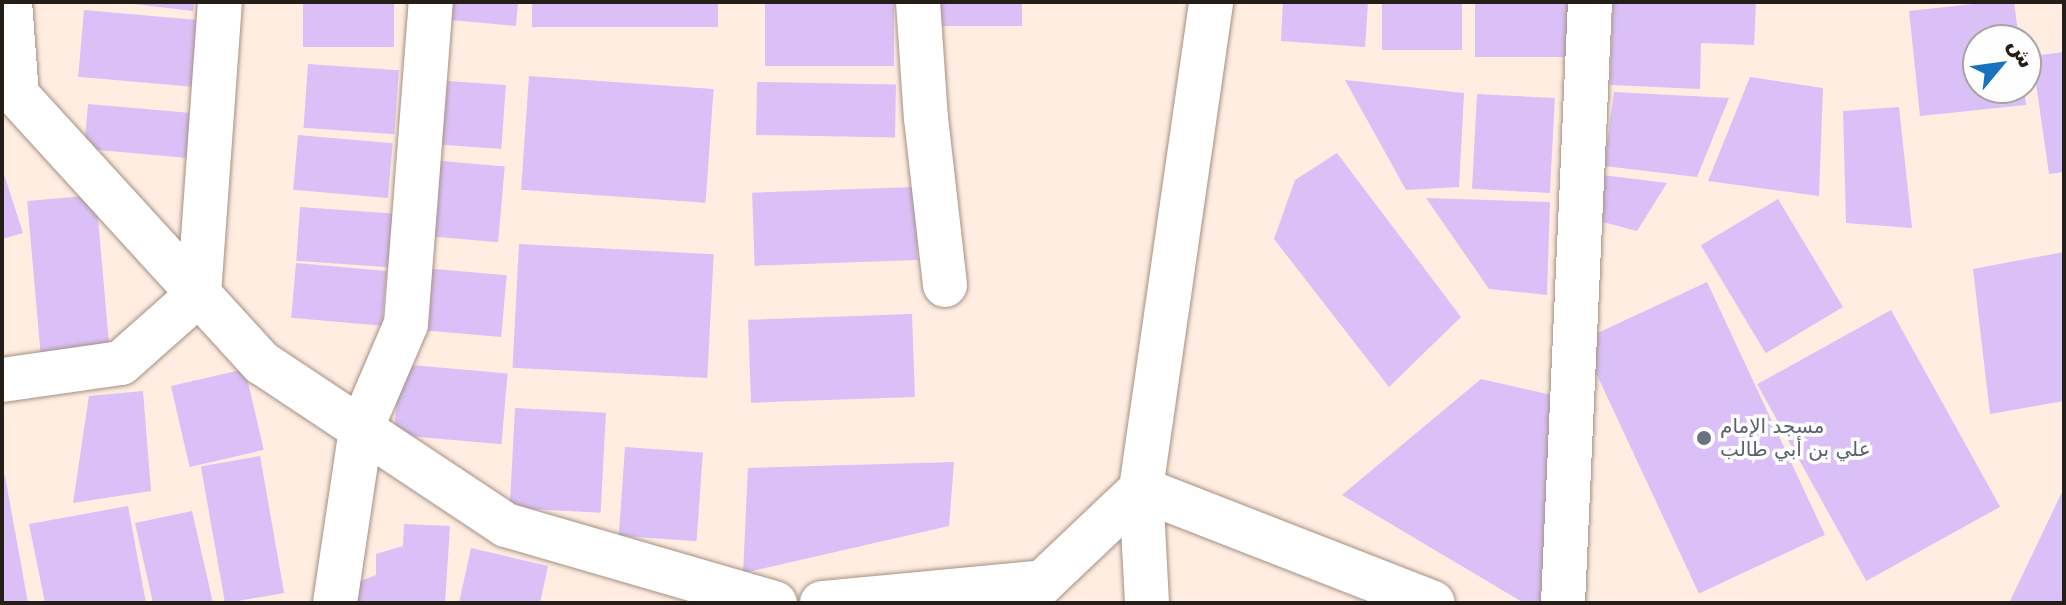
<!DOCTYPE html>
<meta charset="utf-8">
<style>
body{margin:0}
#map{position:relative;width:2066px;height:605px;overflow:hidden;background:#ffede1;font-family:"DejaVu Sans",Vazirmatn,sans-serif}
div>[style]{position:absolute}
.building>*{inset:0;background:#dac0f6;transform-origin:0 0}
.roads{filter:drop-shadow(0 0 2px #a49083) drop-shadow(0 0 2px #a49083)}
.street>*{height:44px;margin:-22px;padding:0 22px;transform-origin:22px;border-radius:22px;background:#fff}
.dots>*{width:22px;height:22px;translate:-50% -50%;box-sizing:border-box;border:4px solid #fefefe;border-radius:50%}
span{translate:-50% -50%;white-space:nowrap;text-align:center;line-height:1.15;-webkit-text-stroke:7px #fefefe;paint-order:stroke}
.worship-label{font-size:20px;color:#5b616d}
.left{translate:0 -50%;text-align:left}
.frame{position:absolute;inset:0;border:4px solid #241d18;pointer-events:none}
.north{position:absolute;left:1962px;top:24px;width:80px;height:80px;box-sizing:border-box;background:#fefefe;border:2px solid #a7a4a2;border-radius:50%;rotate:61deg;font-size:22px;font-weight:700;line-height:32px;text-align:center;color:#241d18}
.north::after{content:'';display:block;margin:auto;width:28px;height:36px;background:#1772bf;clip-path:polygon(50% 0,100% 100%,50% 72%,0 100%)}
</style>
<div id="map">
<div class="building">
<div style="clip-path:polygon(117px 2px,194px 2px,193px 11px)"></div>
<div style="left:303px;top:2px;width:91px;height:45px"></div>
<div style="clip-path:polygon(443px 2px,518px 2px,516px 26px,441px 19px)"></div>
<div style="left:532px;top:2px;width:186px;height:25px"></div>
<div style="left:765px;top:2px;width:129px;height:64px"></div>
<div style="left:941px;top:2px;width:81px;height:24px"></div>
<div style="clip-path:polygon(1283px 2px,1368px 2px,1365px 47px,1281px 41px)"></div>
<div style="left:1382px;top:2px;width:80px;height:48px"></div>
<div style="left:1475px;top:2px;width:94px;height:55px"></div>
<div style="clip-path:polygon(1613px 2px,1756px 2px,1754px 45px,1701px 43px,1700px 89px,1610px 85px)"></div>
<div style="clip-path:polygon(1991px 2px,2014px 2px,2019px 40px,1978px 40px,1978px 88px,2024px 88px,2026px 105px,1920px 116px,1909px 11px)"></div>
<div style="left:84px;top:10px;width:114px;height:67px;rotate:5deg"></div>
<div style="clip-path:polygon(2064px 52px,2064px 172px,2049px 174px,2032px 56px)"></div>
<div style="left:308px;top:64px;width:91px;height:64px;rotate:4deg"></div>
<div style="left:529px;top:76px;width:185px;height:114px;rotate:4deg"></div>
<div style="clip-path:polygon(1750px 77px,1823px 88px,1819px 196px,1708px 181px)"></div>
<div style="left:433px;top:80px;width:73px;height:64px;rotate:4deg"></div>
<div style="clip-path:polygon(1345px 80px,1464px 93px,1459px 187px,1406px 190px)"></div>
<div style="left:757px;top:82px;width:139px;height:53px;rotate:1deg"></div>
<div style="clip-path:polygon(1614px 92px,1729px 98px,1697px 177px,1604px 166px)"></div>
<div style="left:1477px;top:94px;width:78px;height:95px;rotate:3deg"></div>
<div style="left:88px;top:104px;width:104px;height:45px;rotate:5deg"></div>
<div style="clip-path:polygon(1899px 107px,1912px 228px,1846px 223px,1843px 111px)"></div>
<div style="left:298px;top:135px;width:95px;height:55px;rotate:5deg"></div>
<div style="clip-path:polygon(1337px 153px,1461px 317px,1389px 387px,1274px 239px,1295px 180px)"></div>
<div style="left:431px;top:160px;width:74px;height:76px;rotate:5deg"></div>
<div style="clip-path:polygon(2px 168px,23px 233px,2px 239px)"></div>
<div style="clip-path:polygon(1602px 175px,1667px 183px,1637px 231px,1603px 222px)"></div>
<div style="left:915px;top:187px;width:73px;height:163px;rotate:88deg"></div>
<div style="left:96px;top:195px;width:159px;height:69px;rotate:85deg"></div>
<div style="clip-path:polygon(1426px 198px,1550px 202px,1547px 295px,1489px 289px)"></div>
<div style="left:1778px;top:199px;width:126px;height:90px;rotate:59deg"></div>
<div style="left:300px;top:207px;width:93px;height:54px;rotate:4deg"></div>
<div style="left:519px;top:244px;width:195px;height:124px;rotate:3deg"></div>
<div style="clip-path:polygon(2064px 252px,2064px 401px,1990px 414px,1973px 269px)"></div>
<div style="left:296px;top:263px;width:91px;height:55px;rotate:5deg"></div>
<div style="left:423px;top:268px;width:84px;height:62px;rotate:5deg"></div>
<div style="left:1707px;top:282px;width:279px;height:139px;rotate:65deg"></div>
<div style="left:1891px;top:310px;width:225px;height:153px;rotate:61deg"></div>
<div style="left:912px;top:314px;width:83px;height:164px;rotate:88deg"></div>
<div style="left:400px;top:364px;width:108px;height:71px;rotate:5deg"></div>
<div style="left:245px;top:369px;width:83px;height:76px;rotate:77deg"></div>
<div style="clip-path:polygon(1481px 379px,1552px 395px,1554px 603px,1524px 603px,1342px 495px)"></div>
<div style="clip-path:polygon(143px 391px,151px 491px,73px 503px,89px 396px)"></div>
<div style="left:515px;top:408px;width:91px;height:100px;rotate:3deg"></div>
<div style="left:625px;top:447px;width:78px;height:89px;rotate:4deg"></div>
<div style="left:260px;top:456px;width:139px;height:60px;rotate:80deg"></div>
<div style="clip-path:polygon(954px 462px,949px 526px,743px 573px,748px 468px)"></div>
<div style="clip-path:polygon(5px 476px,28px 603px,2px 603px,2px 477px)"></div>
<div style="clip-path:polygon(2064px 488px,2064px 603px,2009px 603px)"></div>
<div style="clip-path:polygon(128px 506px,146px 603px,45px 603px,29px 524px)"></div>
<div style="clip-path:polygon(192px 511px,213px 603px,153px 603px,135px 523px)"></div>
<div style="clip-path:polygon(404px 524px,450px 526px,445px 603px,350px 603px,350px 585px,376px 575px,376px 554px,403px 546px)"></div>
<div style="clip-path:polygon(471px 548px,548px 566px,540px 603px,459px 603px)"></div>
</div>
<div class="roads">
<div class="street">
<div style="left:10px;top:2px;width:93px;rotate:85.7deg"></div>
<div style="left:17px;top:95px;width:363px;rotate:47.6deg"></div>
<div style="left:262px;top:363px;width:293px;rotate:33.6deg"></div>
<div style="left:506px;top:525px;width:280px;rotate:16.2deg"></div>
<div style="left:918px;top:2px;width:116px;rotate:86.1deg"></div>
<div style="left:926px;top:118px;width:168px;rotate:83.5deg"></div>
<div style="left:2px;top:380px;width:120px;rotate:-8.1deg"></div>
<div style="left:121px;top:363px;width:104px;rotate:-41.5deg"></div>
<div style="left:199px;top:294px;width:293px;rotate:-85.9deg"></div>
<div style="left:335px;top:603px;width:176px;rotate:-81.5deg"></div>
<div style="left:361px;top:429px;width:114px;rotate:-66.8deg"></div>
<div style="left:406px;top:324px;width:323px;rotate:-85.6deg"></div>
<div style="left:822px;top:603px;width:222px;rotate:-5.4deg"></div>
<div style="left:1021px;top:603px;width:166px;rotate:-43.5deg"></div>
<div style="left:1141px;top:489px;width:492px;rotate:-81.8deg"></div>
<div style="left:1147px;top:603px;width:114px;rotate:-93deg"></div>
<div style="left:1141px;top:489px;width:313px;rotate:21.3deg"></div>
<div style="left:1563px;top:603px;width:602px;rotate:-87.43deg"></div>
</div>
</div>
<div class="dots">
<div style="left:1704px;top:438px;background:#6b7280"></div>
</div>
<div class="worship-label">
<span class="left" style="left:1720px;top:438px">مسجد الإمام<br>علي بن أبي طالب</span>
</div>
<div class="frame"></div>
<div class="north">ش</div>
</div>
